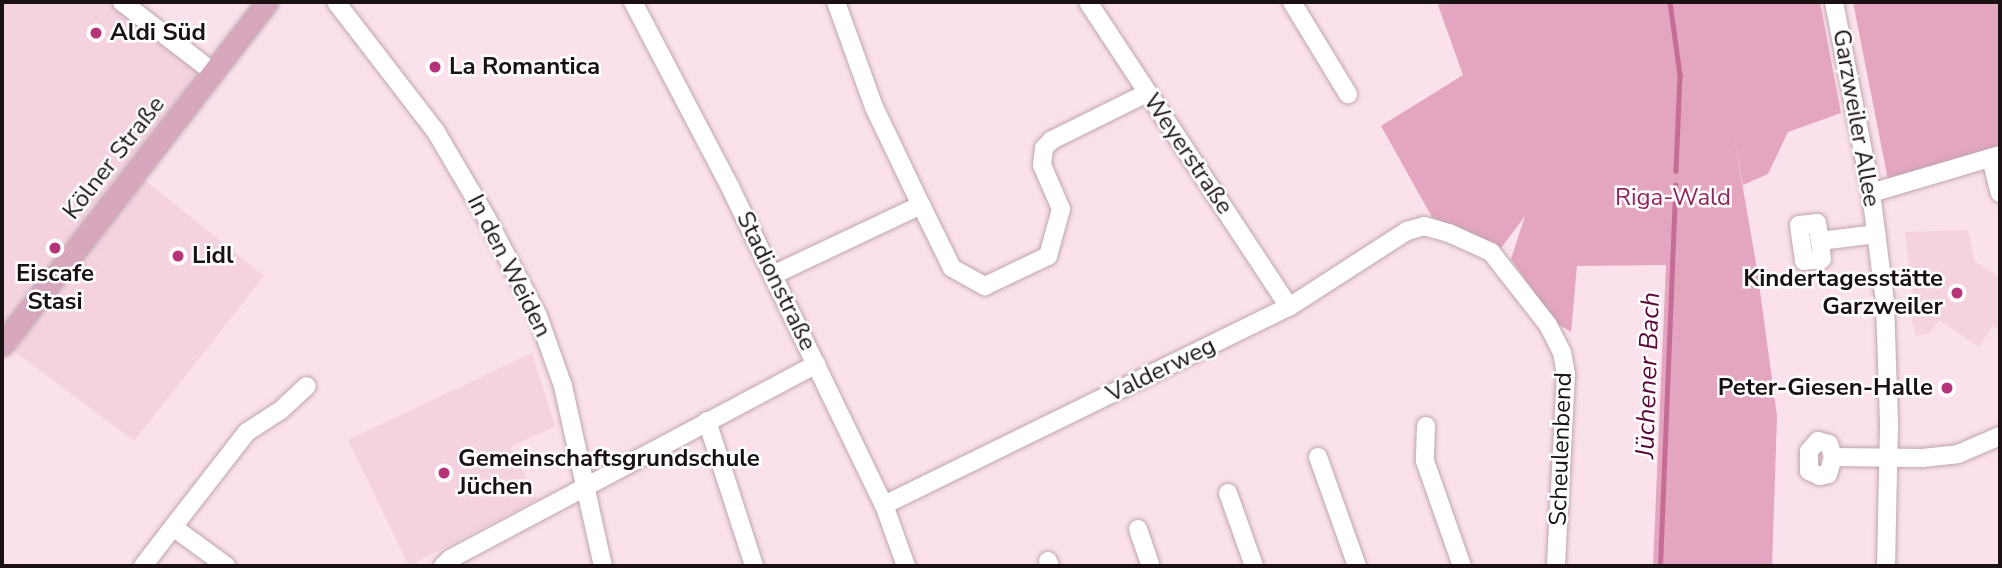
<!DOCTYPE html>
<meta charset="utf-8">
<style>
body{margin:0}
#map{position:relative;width:2002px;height:568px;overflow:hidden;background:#fbe1eb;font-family:"Nunito Sans",sans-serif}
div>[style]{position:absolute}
.built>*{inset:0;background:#f4d2e0}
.green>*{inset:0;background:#e4a5c0}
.stream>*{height:4.5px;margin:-2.25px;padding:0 2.25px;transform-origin:2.25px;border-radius:2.25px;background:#c66d96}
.roads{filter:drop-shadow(0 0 2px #bfa6b0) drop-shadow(0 0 2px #bfa6b0)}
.minor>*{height:18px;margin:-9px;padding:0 9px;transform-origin:9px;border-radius:9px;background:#fff}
.major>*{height:21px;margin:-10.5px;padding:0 10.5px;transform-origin:10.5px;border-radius:10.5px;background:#d6a7bd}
.dots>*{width:19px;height:19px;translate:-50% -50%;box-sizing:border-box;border:4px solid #fff;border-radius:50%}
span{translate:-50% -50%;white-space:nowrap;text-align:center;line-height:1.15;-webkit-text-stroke:5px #fff;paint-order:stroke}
.poi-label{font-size:24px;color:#1a1115;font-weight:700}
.left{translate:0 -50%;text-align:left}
.right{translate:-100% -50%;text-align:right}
.street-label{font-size:24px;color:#1a1115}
.park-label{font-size:24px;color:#8f245e}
.water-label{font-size:26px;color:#5c0939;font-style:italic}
.frame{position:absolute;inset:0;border:4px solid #1a1115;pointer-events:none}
</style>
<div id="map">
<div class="built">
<div style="clip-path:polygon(2px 2px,111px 2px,205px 75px,132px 170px,264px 276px,134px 441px,2px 342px)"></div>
<div style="clip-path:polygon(1968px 230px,1975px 262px,1999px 277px,2000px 326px,1997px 329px,1993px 325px,1979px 347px,1939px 320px,1930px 333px,1916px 336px,1910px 312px,1914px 304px,1905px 232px)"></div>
<div style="clip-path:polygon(532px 353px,555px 426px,511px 447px,537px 499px,409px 566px,348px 440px)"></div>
</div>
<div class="green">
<div style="clip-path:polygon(1447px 2px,1820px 2px,1841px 113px,1788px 132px,1768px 174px,1743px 185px,1733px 131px,1757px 269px,1777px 416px,1772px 566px,1653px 566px,1666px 265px,1577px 266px,1571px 332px,1556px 323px,1511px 259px,1525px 216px,1501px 248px,1432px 217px,1381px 126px,1463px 75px,1438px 5px)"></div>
<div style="clip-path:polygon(1853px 2px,2000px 2px,2000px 152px,1888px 180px)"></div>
</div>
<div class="stream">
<div style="left:1670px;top:2px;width:74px;rotate:82.2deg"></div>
<div style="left:1680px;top:75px;width:96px;rotate:92.4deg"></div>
<div style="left:1660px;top:566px;width:381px;rotate:-87.7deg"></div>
</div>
<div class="roads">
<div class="minor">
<div style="left:122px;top:2px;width:115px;rotate:37.6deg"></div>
<div style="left:336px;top:2px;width:164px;rotate:52.4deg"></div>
<div style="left:436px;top:132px;width:99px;rotate:59.5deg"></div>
<div style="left:486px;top:217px;width:112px;rotate:62.3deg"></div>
<div style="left:538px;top:316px;width:74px;rotate:70.3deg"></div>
<div style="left:563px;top:386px;width:184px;rotate:77.5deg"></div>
<div style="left:633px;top:2px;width:209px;rotate:62.3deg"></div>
<div style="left:730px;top:187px;width:353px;rotate:64.2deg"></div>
<div style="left:884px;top:505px;width:65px;rotate:70.2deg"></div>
<div style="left:836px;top:2px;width:112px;rotate:70.1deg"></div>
<div style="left:874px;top:107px;width:109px;rotate:64.4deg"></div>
<div style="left:1088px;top:2px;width:365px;rotate:56.6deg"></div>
<div style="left:1292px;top:2px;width:108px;rotate:58.7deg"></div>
<div style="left:1834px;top:2px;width:195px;rotate:79deg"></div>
<div style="left:1871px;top:193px;width:110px;rotate:82.7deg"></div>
<div style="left:1885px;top:302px;width:123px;rotate:88.1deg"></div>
<div style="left:1889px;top:425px;width:141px;rotate:91.2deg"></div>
<div style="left:1991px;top:158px;width:36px;rotate:76deg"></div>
<div style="left:1871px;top:193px;width:134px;rotate:-16.4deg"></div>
<div style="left:1820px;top:241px;width:18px;rotate:84deg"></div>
<div style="left:1822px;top:259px;width:18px;rotate:174deg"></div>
<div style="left:1804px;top:261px;width:36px;rotate:-98deg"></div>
<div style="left:1799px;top:225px;width:18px;rotate:-6deg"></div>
<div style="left:1817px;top:223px;width:18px;rotate:81deg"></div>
<div style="left:1820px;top:241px;width:57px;rotate:-7deg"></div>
<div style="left:773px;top:275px;width:164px;rotate:-25.3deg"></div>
<div style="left:921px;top:205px;width:70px;rotate:63.8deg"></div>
<div style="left:952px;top:268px;width:38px;rotate:29deg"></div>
<div style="left:985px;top:286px;width:70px;rotate:-25.5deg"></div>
<div style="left:1048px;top:256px;width:49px;rotate:-74.5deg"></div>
<div style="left:1061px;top:209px;width:48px;rotate:-113.4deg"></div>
<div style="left:1042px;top:165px;width:17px;rotate:-83deg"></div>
<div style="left:1044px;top:148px;width:11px;rotate:-45deg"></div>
<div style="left:1052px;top:140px;width:106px;rotate:-26.3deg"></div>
<div style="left:707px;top:421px;width:152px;rotate:72deg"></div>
<div style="left:1426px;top:426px;width:35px;rotate:92deg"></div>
<div style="left:1425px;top:461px;width:111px;rotate:70.6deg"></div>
<div style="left:1318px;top:457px;width:116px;rotate:70.3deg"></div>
<div style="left:1833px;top:457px;width:18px;rotate:106deg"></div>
<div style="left:1828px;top:474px;width:8px;rotate:166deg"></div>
<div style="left:1820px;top:476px;width:12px;rotate:-156deg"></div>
<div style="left:1809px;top:471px;width:20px;rotate:-90deg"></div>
<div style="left:1809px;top:451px;width:13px;rotate:-48deg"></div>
<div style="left:1818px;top:441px;width:11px;rotate:15deg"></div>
<div style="left:1829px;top:444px;width:14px;rotate:73deg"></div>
<div style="left:1833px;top:457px;width:89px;rotate:0.6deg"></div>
<div style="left:1922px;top:458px;width:36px;rotate:-6deg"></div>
<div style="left:1958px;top:454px;width:46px;rotate:-23.2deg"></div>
<div style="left:1228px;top:493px;width:77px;rotate:70.4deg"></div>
<div style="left:884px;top:505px;width:451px;rotate:-26.1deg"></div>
<div style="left:1289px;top:307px;width:140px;rotate:-32.8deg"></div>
<div style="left:1407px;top:231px;width:18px;rotate:-16deg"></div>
<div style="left:1424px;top:226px;width:26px;rotate:16deg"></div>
<div style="left:1449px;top:233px;width:46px;rotate:24.3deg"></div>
<div style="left:1491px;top:252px;width:93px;rotate:52deg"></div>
<div style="left:1548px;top:325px;width:30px;rotate:63deg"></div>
<div style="left:1562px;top:352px;width:22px;rotate:80deg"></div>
<div style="left:1566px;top:374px;width:192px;rotate:93deg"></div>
<div style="left:173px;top:527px;width:120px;rotate:-52.1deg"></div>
<div style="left:247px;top:432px;width:40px;rotate:-32.9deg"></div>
<div style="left:281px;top:410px;width:35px;rotate:-43deg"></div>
<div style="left:1138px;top:529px;width:39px;rotate:71deg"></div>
<div style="left:1048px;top:561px;width:5px;rotate:68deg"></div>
<div style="left:143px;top:566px;width:49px;rotate:-52.4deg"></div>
<div style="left:173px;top:527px;width:66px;rotate:36.3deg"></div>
<div style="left:443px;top:566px;width:10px;rotate:-45deg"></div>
<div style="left:450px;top:559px;width:415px;rotate:-28deg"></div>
</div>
<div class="major">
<div style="left:2px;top:345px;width:433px;rotate:-52.3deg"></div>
</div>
</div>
<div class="dots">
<div style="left:96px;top:33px;background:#b6337a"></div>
<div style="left:435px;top:67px;background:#b6337a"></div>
<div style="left:55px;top:248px;background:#b6337a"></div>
<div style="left:178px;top:256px;background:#b6337a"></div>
<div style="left:1957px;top:293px;background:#b6337a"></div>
<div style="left:1947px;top:388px;background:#b6337a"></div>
<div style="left:444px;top:473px;background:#b6337a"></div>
</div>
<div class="poi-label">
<span class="left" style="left:110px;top:33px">Aldi Süd</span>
<span class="left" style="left:449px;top:67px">La Romantica</span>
<span class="left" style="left:192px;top:256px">Lidl</span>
<span style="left:55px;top:288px">Eiscafe<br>Stasi</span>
<span class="right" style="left:1943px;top:293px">Kindertagesstätte<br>Garzweiler</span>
<span class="right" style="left:1933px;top:388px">Peter-Giesen-Halle</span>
<span class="left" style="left:458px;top:473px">Gemeinschaftsgrundschule<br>Jüchen</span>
</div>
<div class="street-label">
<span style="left:1856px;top:118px;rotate:80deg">Garzweiler Allee</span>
<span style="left:1188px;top:154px;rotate:56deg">Weyerstraße</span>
<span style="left:114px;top:158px;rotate:-52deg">Kölner Straße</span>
<span style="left:509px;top:266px;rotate:63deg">In den Weiden</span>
<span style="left:776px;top:281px;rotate:64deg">Stadionstraße</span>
<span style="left:1161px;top:370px;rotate:-26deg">Valderweg</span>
<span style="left:1561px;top:449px;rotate:-88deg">Scheulenbend</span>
</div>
<div class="park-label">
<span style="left:1673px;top:198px">Riga-Wald</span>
</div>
<div class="water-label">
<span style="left:1648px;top:375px;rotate:-88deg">Jüchener Bach</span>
</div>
<div class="frame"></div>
</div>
